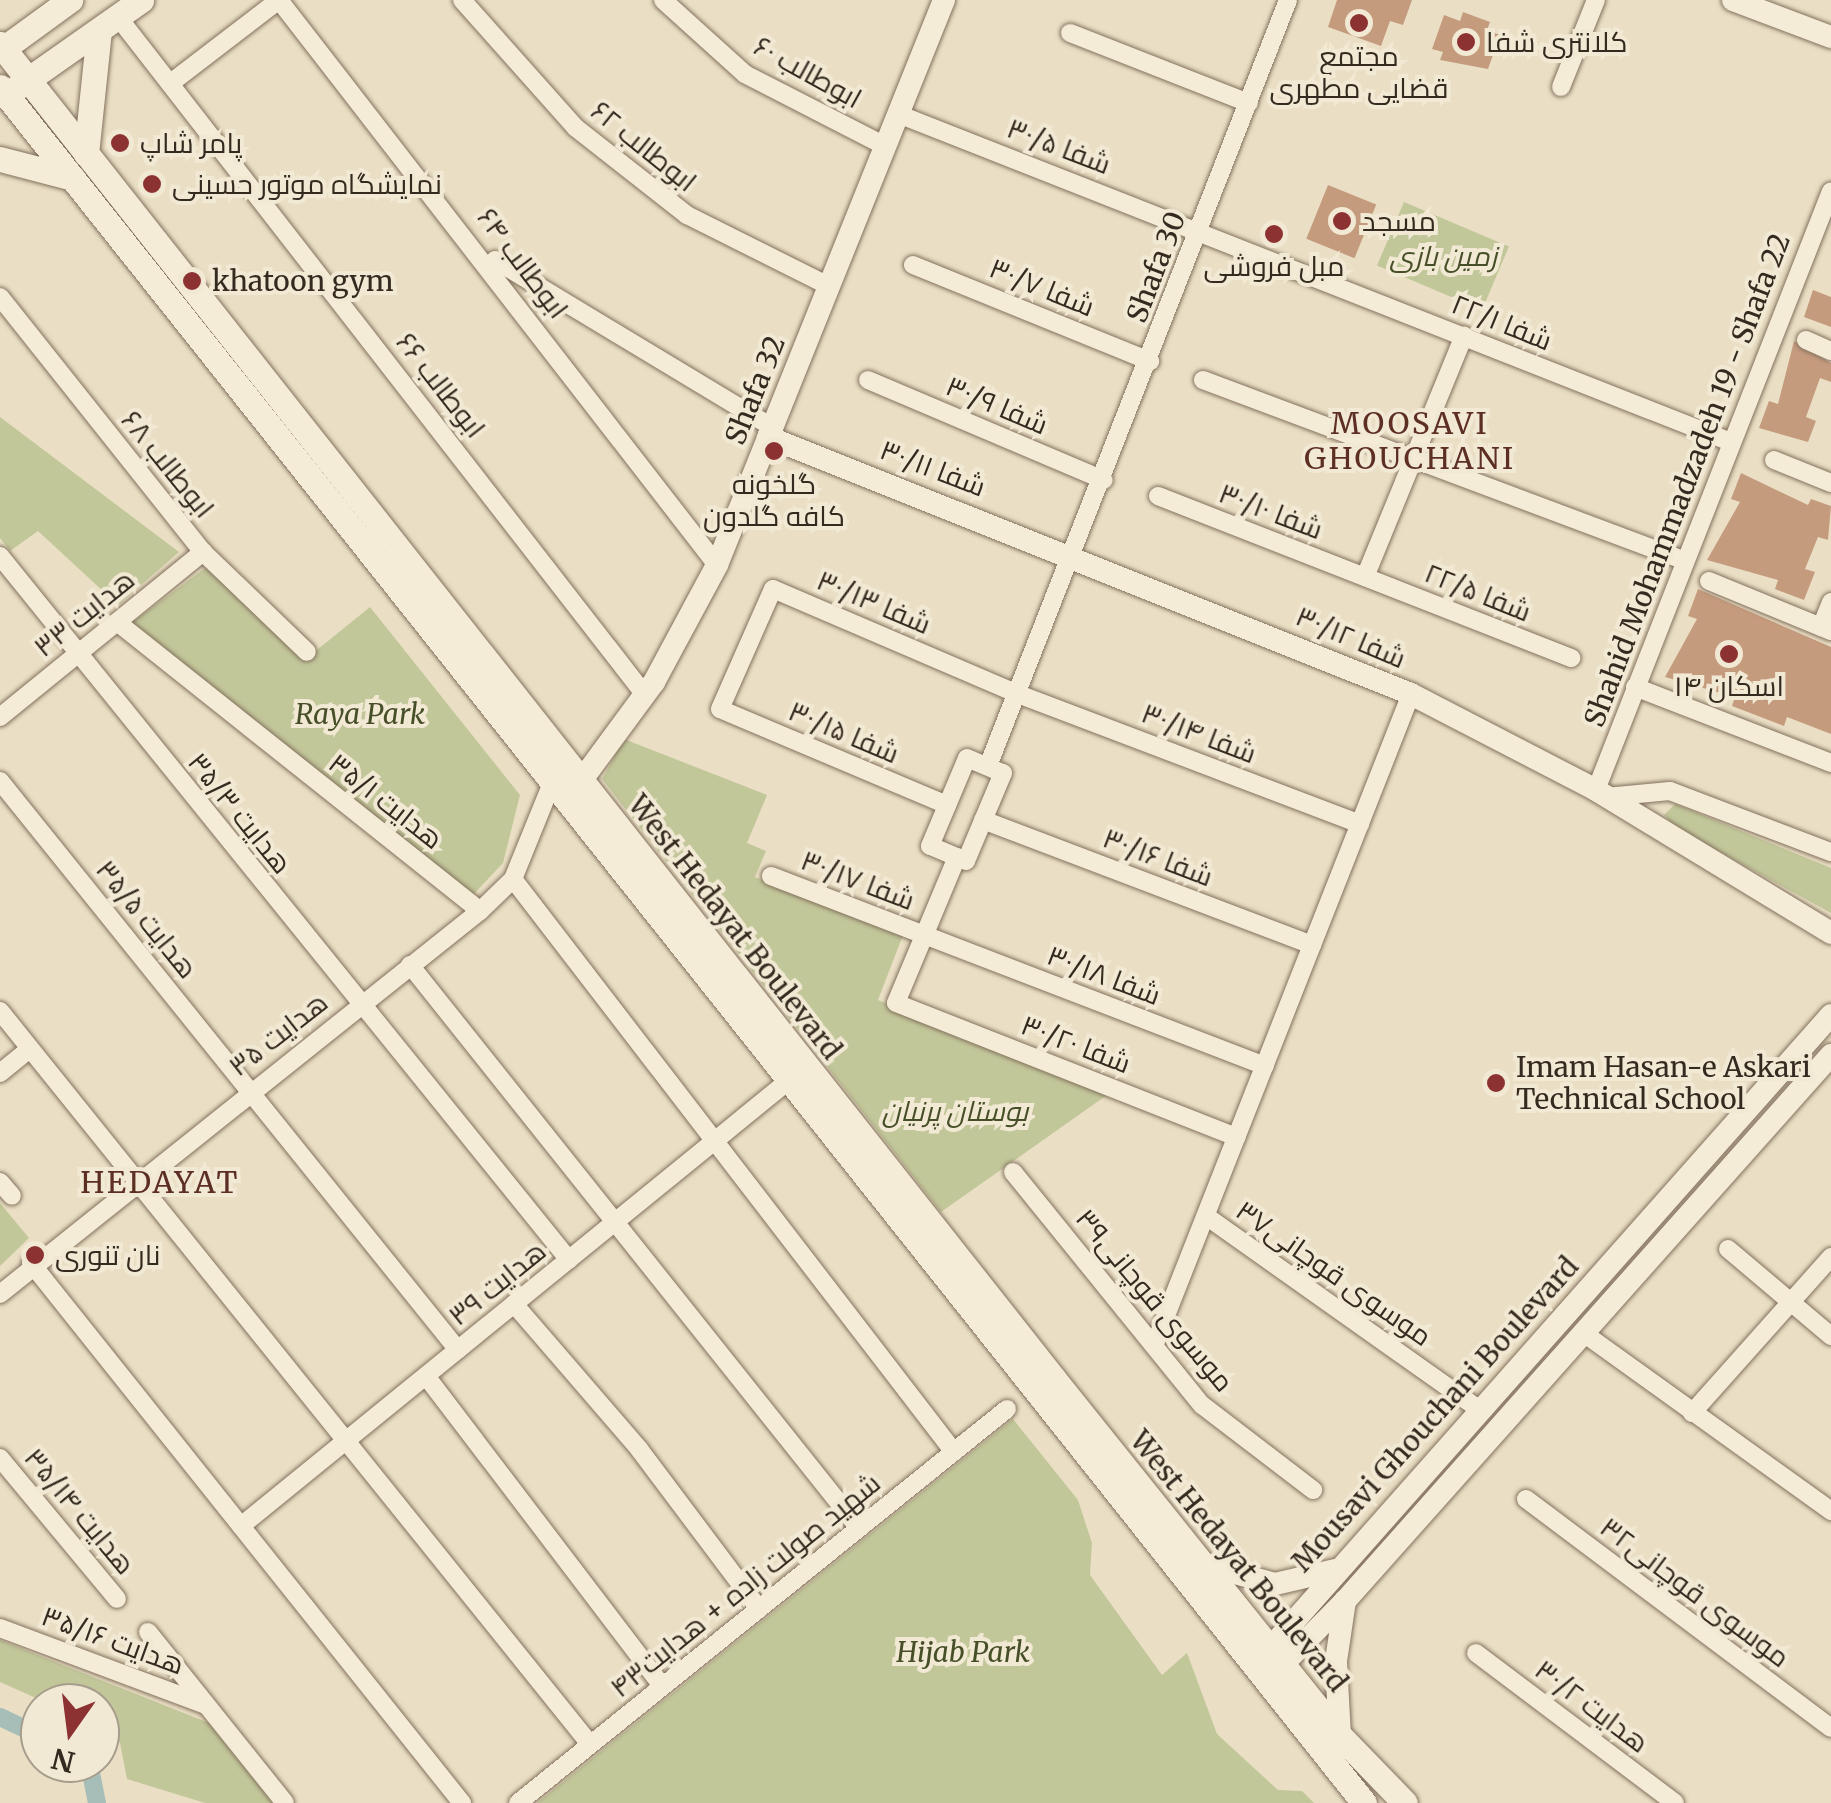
<!DOCTYPE html>
<meta charset="utf-8">
<style>
body{margin:0}
#map{position:relative;width:1831px;height:1803px;overflow:hidden;background:#eadfc5;font-family:Merriweather,Cairo,serif}
div>[style]{position:absolute}
.green>*{inset:0;background:#c2c79a;transform-origin:0 0}
.canal>*{height:18px;margin:-9px;padding:0 9px;transform-origin:9px;border-radius:9px;background:#a6beb7}
.building>*{inset:0;background:#c59b7e;transform-origin:0 0}
.roads{filter:drop-shadow(0 0 2px #83715d) drop-shadow(0 0 2px #83715d)}
.minor>*{height:18px;margin:-9px;padding:0 9px;transform-origin:9px;border-radius:9px;background:#f5ecd8}
.tertiary>*{height:22px;margin:-11px;padding:0 11px;transform-origin:11px;border-radius:11px;background:#f5ecd8}
.secondary>*{height:25px;margin:-12.5px;padding:0 12.5px;transform-origin:12.5px;border-radius:12.5px;background:#f5ecd8}
.dots>*{width:28px;height:28px;translate:-50% -50%;box-sizing:border-box;border:5px solid #f2e9d4;border-radius:50%}
span{translate:-50% -50%;white-space:nowrap;text-align:center;line-height:1.15;-webkit-text-stroke:8px #f2e9d4;paint-order:stroke}
.poi-label{font-size:28px;color:#352a1f}
.left{translate:0 -50%;text-align:left}
.street-label{font-size:28px;color:#352a1f}
.park-label{font-size:28px;color:#464f28;font-style:italic}
.neighbourhood-label{font-size:30px;color:#5d2f23;letter-spacing:2.5px}
.north{position:absolute;left:20px;top:1683px;width:100px;height:100px;box-sizing:border-box;background:#f2e9d4;border:2px solid #a69d8c;border-radius:50%;rotate:194deg;font-size:28px;font-weight:700;line-height:40px;text-align:center;color:#352a1f}
.north::after{content:'';display:block;margin:auto;width:35px;height:45px;background:#8d3233;clip-path:polygon(50% 0,100% 100%,50% 72%,0 100%)}
</style>
<div id="map">
<div class="green">
<div style="left:1404px;top:202px;width:114px;height:69px;rotate:23deg"></div>
<div style="clip-path:polygon(0 417px,179px 552px,118px 605px,38px 531px,10px 551px,0 538px)"></div>
<div style="clip-path:polygon(208px 566px,307px 658px,370px 607px,520px 795px,503px 863px,473px 895px,130px 624px)"></div>
<div style="clip-path:polygon(624px 739px,767px 795px,747px 843px,766px 851px,755px 877px,903px 935px,878px 1000px,1107px 1095px,941px 1212px,602px 779px)"></div>
<div style="clip-path:polygon(1675px 804px,1831px 868px,1831px 913px,1678px 829px,1664px 815px)"></div>
<div style="clip-path:polygon(0 1203px,29px 1238px,0 1266px)"></div>
<div style="clip-path:polygon(1013px 1419px,1078px 1500px,1092px 1543px,1090px 1575px,1162px 1675px,1187px 1653px,1217px 1734px,1278px 1790px,1302px 1791px,1314px 1803px,537px 1803px)"></div>
<div style="clip-path:polygon(0 1640px,209px 1723px,273px 1803px,205px 1803px,127px 1779px,120px 1743px,100px 1727px,100px 1703px,47px 1703px,0 1682px)"></div>
</div>
<div class="canal">
<div style="left:0;top:1717px;width:44px;rotate:25.4deg"></div>
<div style="left:89px;top:1763px;width:41px;rotate:78.7deg"></div>
</div>
<div class="building">
<div style="clip-path:polygon(1337px 0,1412px 0,1403px 25px,1390px 21px,1381px 46px,1328px 27px)"></div>
<div style="clip-path:polygon(1463px 12px,1490px 22px,1487px 30px,1500px 35px,1488px 69px,1440px 60px,1443px 52px,1432px 49px,1444px 15px,1460px 21px)"></div>
<div style="left:1328px;top:185px;width:52px;height:58px;rotate:22deg"></div>
<div style="clip-path:polygon(1813px 290px,1831px 297px,1831px 327px,1804px 317px)"></div>
<div style="clip-path:polygon(1794px 341px,1831px 363px,1831px 382px,1820px 378px,1806px 417px,1816px 421px,1808px 442px,1759px 428px,1769px 401px,1778px 404px)"></div>
<div style="clip-path:polygon(1741px 473px,1808px 505px,1811px 499px,1831px 506px,1828px 540px,1818px 537px,1805px 569px,1815px 572px,1804px 600px,1775px 589px,1778px 580px,1707px 560px,1740px 502px,1731px 499px)"></div>
<div style="clip-path:polygon(1698px 589px,1831px 647px,1831px 734px,1787px 717px,1784px 726px,1732px 706px,1735px 697px,1665px 677px,1697px 619px,1688px 616px)"></div>
</div>
<div class="roads">
<div class="minor">
<div style="left:462px;top:0;width:171px;rotate:48.3deg"></div>
<div style="left:576px;top:128px;width:141px;rotate:38.1deg"></div>
<div style="left:687px;top:215px;width:159px;rotate:26.6deg"></div>
<div style="left:663px;top:0;width:110px;rotate:42.1deg"></div>
<div style="left:745px;top:74px;width:157px;rotate:27.2deg"></div>
<div style="left:118px;top:17px;width:859px;rotate:52.14deg"></div>
<div style="left:1070px;top:33px;width:192px;rotate:21.4deg"></div>
<div style="left:172px;top:82px;width:135px;rotate:-37.5deg"></div>
<div style="left:279px;top:0;width:715px;rotate:52.22deg"></div>
<div style="left:1561px;top:87px;width:94px;rotate:-68.1deg"></div>
<div style="left:898px;top:114px;width:892px;rotate:21.5deg"></div>
<div style="left:495px;top:260px;width:323px;rotate:31.1deg"></div>
<div style="left:913px;top:265px;width:256px;rotate:22.1deg"></div>
<div style="left:0;top:297px;width:326px;rotate:51.5deg"></div>
<div style="left:203px;top:552px;width:144px;rotate:43.9deg"></div>
<div style="left:1806px;top:340px;width:27px;rotate:24deg"></div>
<div style="left:868px;top:380px;width:256px;rotate:23deg"></div>
<div style="left:1203px;top:380px;width:513px;rotate:20.56deg"></div>
<div style="left:1774px;top:460px;width:61px;rotate:22deg"></div>
<div style="left:1158px;top:496px;width:444px;rotate:21.4deg"></div>
<div style="left:0;top:556px;width:905px;rotate:51.05deg"></div>
<div style="left:1365px;top:577px;width:261px;rotate:-67.7deg"></div>
<div style="left:1709px;top:581px;width:132px;rotate:22.3deg"></div>
<div style="left:117px;top:622px;width:464px;rotate:38.5deg"></div>
<div style="left:1821px;top:627px;width:27px;rotate:-68deg"></div>
<div style="left:1635px;top:687px;width:210px;rotate:21.2deg"></div>
<div style="left:0;top:717px;width:262px;rotate:-39.1deg"></div>
<div style="left:967px;top:758px;width:39px;rotate:23deg"></div>
<div style="left:1003px;top:773px;width:95px;rotate:112.8deg"></div>
<div style="left:966px;top:861px;width:39px;rotate:-157deg"></div>
<div style="left:930px;top:846px;width:95px;rotate:-67.2deg"></div>
<div style="left:988px;top:766px;width:823px;rotate:-68.61deg"></div>
<div style="left:0;top:781px;width:730px;rotate:51.17deg"></div>
<div style="left:1596px;top:790px;width:643px;rotate:-68.58deg"></div>
<div style="left:1606px;top:797px;width:64px;rotate:-5.4deg"></div>
<div style="left:1670px;top:791px;width:172px;rotate:20.8deg"></div>
<div style="left:947px;top:805px;width:246px;rotate:-157.1deg"></div>
<div style="left:720px;top:709px;width:131px;rotate:-66.2deg"></div>
<div style="left:773px;top:589px;width:267px;rotate:23.2deg"></div>
<div style="left:1018px;top:694px;width:366px;rotate:20.8deg"></div>
<div style="left:983px;top:820px;width:352px;rotate:20.8deg"></div>
<div style="left:957px;top:857px;width:158px;rotate:112.7deg"></div>
<div style="left:896px;top:1003px;width:366px;rotate:21.5deg"></div>
<div style="left:771px;top:876px;width:529px;rotate:21.04deg"></div>
<div style="left:513px;top:879px;width:723px;rotate:52.42deg"></div>
<div style="left:410px;top:965px;width:720px;rotate:51.43deg"></div>
<div style="left:0;top:1011px;width:941px;rotate:51.17deg"></div>
<div style="left:0;top:1073px;width:38px;rotate:-39deg"></div>
<div style="left:1013px;top:1172px;width:300px;rotate:51deg"></div>
<div style="left:1202px;top:1405px;width:140px;rotate:37.4deg"></div>
<div style="left:0;top:1182px;width:18px;rotate:49deg"></div>
<div style="left:1206px;top:1216px;width:334px;rotate:35.3deg"></div>
<div style="left:1728px;top:1249px;width:135px;rotate:40.2deg"></div>
<div style="left:31px;top:1263px;width:691px;rotate:51.4deg"></div>
<div style="left:0;top:1294px;width:614px;rotate:-38.59deg"></div>
<div style="left:480px;top:911px;width:46px;rotate:-44.1deg"></div>
<div style="left:513px;top:879px;width:98px;rotate:-67.9deg"></div>
<div style="left:514px;top:1304px;width:191px;rotate:49.2deg"></div>
<div style="left:639px;top:1449px;width:200px;rotate:53.1deg"></div>
<div style="left:1582px;top:1332px;width:307px;rotate:35.7deg"></div>
<div style="left:1154px;top:1346px;width:701px;rotate:-68.49deg"></div>
<div style="left:426px;top:1376px;width:390px;rotate:52.7deg"></div>
<div style="left:1692px;top:1413px;width:209px;rotate:-48.3deg"></div>
<div style="left:0;top:1458px;width:183px;rotate:50.3deg"></div>
<div style="left:1526px;top:1499px;width:381px;rotate:36.9deg"></div>
<div style="left:241px;top:1526px;width:704px;rotate:-39.12deg"></div>
<div style="left:0;top:1628px;width:220px;rotate:20.5deg"></div>
<div style="left:148px;top:1632px;width:219px;rotate:51.3deg"></div>
<div style="left:1476px;top:1653px;width:249px;rotate:37deg"></div>
<div style="left:518px;top:1803px;width:628px;rotate:-38.86deg"></div>
</div>
<div class="tertiary">
<div style="left:1733px;top:0;width:105px;rotate:20.7deg"></div>
<div style="left:768px;top:437px;width:692px;rotate:21.79deg"></div>
<div style="left:1411px;top:694px;width:208px;rotate:27.4deg"></div>
<div style="left:1596px;top:790px;width:275px;rotate:31.3deg"></div>
<div style="left:581px;top:781px;width:123px;rotate:-53.6deg"></div>
<div style="left:654px;top:682px;width:133px;rotate:-61.7deg"></div>
<div style="left:717px;top:565px;width:609px;rotate:-68.11deg"></div>
<div style="left:1202px;top:1564px;width:76px;rotate:15.3deg"></div>
<div style="left:1275px;top:1584px;width:62px;rotate:-13.1deg"></div>
<div style="left:1258px;top:1662px;width:864px;rotate:-48.47deg"></div>
<div style="left:1267px;top:1667px;width:17px;rotate:-13deg"></div>
<div style="left:1284px;top:1663px;width:87px;rotate:-45.5deg"></div>
<div style="left:1345px;top:1601px;width:731px;rotate:-48.33deg"></div>
<div style="left:1340px;top:1736px;width:75px;rotate:-93.1deg"></div>
<div style="left:1336px;top:1661px;width:61px;rotate:-81.5deg"></div>
</div>
<div class="secondary">
<div style="left:0;top:44px;width:1701px;rotate:51.71deg"></div>
<div style="left:1054px;top:1379px;width:457px;rotate:51.3deg"></div>
<div style="left:1340px;top:1736px;width:93px;rotate:45.9deg"></div>
<div style="left:0;top:51px;width:87px;rotate:-36.1deg"></div>
<div style="left:0;top:87px;width:2192px;rotate:51.52deg"></div>
<div style="left:16px;top:88px;width:153px;rotate:-35.1deg"></div>
<div style="left:86px;top:154px;width:124px;rotate:-84deg"></div>
<div style="left:0;top:159px;width:75px;rotate:14.6deg"></div>
</div>
</div>
<div class="dots">
<div style="left:1359px;top:23px;background:#8d3233"></div>
<div style="left:1466px;top:42px;background:#8d3233"></div>
<div style="left:120px;top:143px;background:#8d3233"></div>
<div style="left:152px;top:184px;background:#8d3233"></div>
<div style="left:1342px;top:221px;background:#8d3233"></div>
<div style="left:1274px;top:234px;background:#8d3233"></div>
<div style="left:192px;top:281px;background:#8d3233"></div>
<div style="left:774px;top:451px;background:#8d3233"></div>
<div style="left:1729px;top:654px;background:#8d3233"></div>
<div style="left:1496px;top:1083px;background:#8d3233"></div>
<div style="left:35px;top:1255px;background:#8d3233"></div>
</div>
<div class="poi-label">
<span class="left" style="left:1486px;top:42px">کلانتری شفا</span>
<span style="left:1359px;top:72px">مجتمع<br>قضایی مطهری</span>
<span class="left" style="left:140px;top:143px">پامر شاپ</span>
<span class="left" style="left:172px;top:184px">نمایشگاه موتور حسینی</span>
<span class="left" style="left:1362px;top:221px">مسجد</span>
<span style="left:1274px;top:266px">مبل فروشی</span>
<span class="left" style="left:212px;top:281px">khatoon gym</span>
<span style="left:774px;top:500px">گلخونه<br>کافه گلدون</span>
<span style="left:1729px;top:686px">اسکان ۱۴</span>
<span class="left" style="left:1516px;top:1083px">Imam Hasan-e Askari<br>Technical School</span>
<span class="left" style="left:55px;top:1255px">نان تنوری</span>
</div>
<div class="street-label">
<span style="left:808px;top:72px;rotate:29deg">ابوطالب ۶۰</span>
<span style="left:644px;top:146px;rotate:39deg">ابوطالب ۶۲</span>
<span style="left:1059px;top:146px;rotate:21deg">۳۰/۵ شفا</span>
<span style="left:523px;top:263px;rotate:53deg">ابوطالب ۶۴</span>
<span style="left:1156px;top:267px;rotate:-69deg">Shafa 30</span>
<span style="left:1042px;top:287px;rotate:22deg">۳۰/۷ شفا</span>
<span style="left:1502px;top:322px;rotate:22deg">۲۲/۱ شفا</span>
<span style="left:441px;top:385px;rotate:52deg">ابوطالب ۶۶</span>
<span style="left:755px;top:390px;rotate:-68deg">Shafa 32</span>
<span style="left:997px;top:405px;rotate:23deg">۳۰/۹ شفا</span>
<span style="left:168px;top:464px;rotate:51deg">ابوطالب ۶۸</span>
<span style="left:933px;top:468px;rotate:21deg">شفا ۳۰/۱۱</span>
<span style="left:1687px;top:480px;rotate:-69deg">Shahid Mohammadzadeh 19 - Shafa 22</span>
<span style="left:1271px;top:511px;rotate:21deg">شفا ۳۰/۱۰</span>
<span style="left:1478px;top:592px;rotate:22deg">شفا ۲۲/۵</span>
<span style="left:874px;top:602px;rotate:23deg">شفا ۳۰/۱۳</span>
<span style="left:84px;top:613px;rotate:-39deg">هدایت ۳۳</span>
<span style="left:1351px;top:637px;rotate:23deg">شفا ۳۰/۱۲</span>
<span style="left:844px;top:732px;rotate:23deg">شفا ۳۰/۱۵</span>
<span style="left:1199px;top:733px;rotate:21deg">شفا ۳۰/۱۴</span>
<span style="left:386px;top:801px;rotate:38deg">هدایت ۳۵/۱</span>
<span style="left:240px;top:813px;rotate:51deg">هدایت ۳۵/۳</span>
<span style="left:1158px;top:857px;rotate:21deg">شفا ۳۰/۱۶</span>
<span style="left:858px;top:880px;rotate:21deg">شفا ۳۰/۱۷</span>
<span style="left:147px;top:919px;rotate:51deg">هدایت ۳۵/۵</span>
<span style="left:735px;top:927px;rotate:52deg">West Hedayat Boulevard</span>
<span style="left:1104px;top:975px;rotate:21deg">شفا ۳۰/۱۸</span>
<span style="left:278px;top:1034px;rotate:-38deg">هدایت ۳۵</span>
<span style="left:1076px;top:1044px;rotate:21deg">شفا ۳۰/۲۰</span>
<span style="left:1334px;top:1273px;rotate:35deg">موسوی قوچانی۳۷</span>
<span style="left:497px;top:1283px;rotate:-39deg">هدایت ۳۹</span>
<span style="left:1155px;top:1300px;rotate:50deg">موسوی قوچانی۳۹</span>
<span style="left:1435px;top:1414px;rotate:-48deg">Mousavi Ghouchani Boulevard</span>
<span style="left:80px;top:1511px;rotate:50deg">هدایت ۳۵/۱۴</span>
<span style="left:1239px;top:1561px;rotate:51deg">West Hedayat Boulevard</span>
<span style="left:745px;top:1585px;rotate:-39deg">شهید صولت زاده + هدایت۴۳</span>
<span style="left:1695px;top:1592px;rotate:37deg">موسوی قوچانی۳۲</span>
<span style="left:113px;top:1640px;rotate:20deg">هدایت ۳۵/۱۶</span>
<span style="left:1592px;top:1706px;rotate:37deg">هدایت ۳۰/۲</span>
</div>
<div class="park-label">
<span style="left:1443px;top:256px">زمین بازی</span>
<span style="left:360px;top:714px">Raya Park</span>
<span style="left:955px;top:1111px">بوستان پرنیان</span>
<span style="left:963px;top:1652px">Hijab Park</span>
</div>
<div class="neighbourhood-label">
<span style="left:1410px;top:440px">MOOSAVI<br>GHOUCHANI</span>
<span style="left:160px;top:1182px">HEDAYAT</span>
</div>
<div class="north">N</div>
</div>
